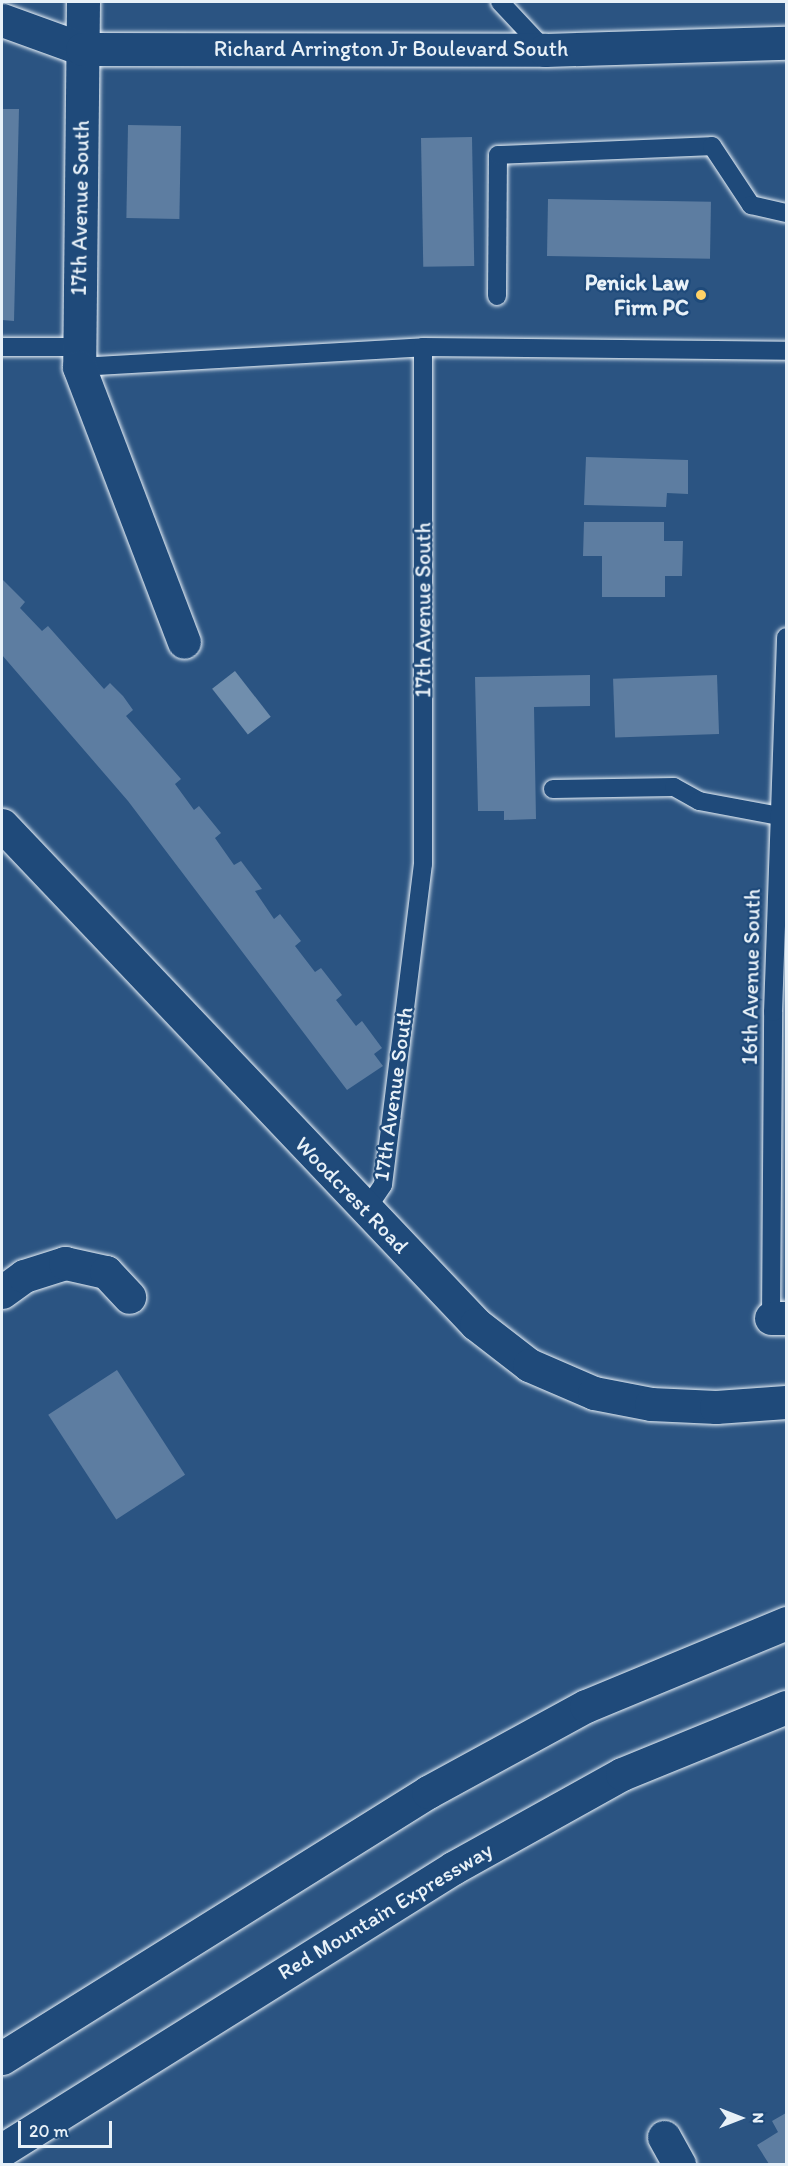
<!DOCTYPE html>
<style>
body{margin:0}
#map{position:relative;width:788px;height:2166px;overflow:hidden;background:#2b5482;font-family:Itim,sans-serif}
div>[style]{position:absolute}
.water>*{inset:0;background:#708ead;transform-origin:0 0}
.building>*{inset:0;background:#5d7da1;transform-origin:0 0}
.roads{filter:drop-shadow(0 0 2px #e8f1f8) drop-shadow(0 0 2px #e8f1f8)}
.lane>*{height:18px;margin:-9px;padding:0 9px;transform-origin:9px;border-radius:9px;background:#1f4a7a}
.street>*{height:33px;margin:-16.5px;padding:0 16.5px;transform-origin:16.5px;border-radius:16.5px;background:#1f4a7a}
.secondary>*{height:33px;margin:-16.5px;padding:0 16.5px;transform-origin:16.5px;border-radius:16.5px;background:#1f4a7a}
.highway>*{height:33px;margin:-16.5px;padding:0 16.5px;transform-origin:16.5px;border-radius:16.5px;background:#1f4a7a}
.dots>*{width:16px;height:16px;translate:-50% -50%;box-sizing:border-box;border:3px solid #1f4a7a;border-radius:50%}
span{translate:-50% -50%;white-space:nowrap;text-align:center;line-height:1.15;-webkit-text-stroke:4.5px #1f4a7a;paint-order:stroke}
.street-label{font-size:22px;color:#e8f1f8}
.poi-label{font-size:22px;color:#e8f1f8;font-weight:700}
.right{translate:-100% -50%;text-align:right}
.frame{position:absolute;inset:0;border:3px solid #e8f1f8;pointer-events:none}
.north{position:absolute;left:710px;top:2088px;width:60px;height:60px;-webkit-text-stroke:4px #1f4a7a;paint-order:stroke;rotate:90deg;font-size:16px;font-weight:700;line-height:24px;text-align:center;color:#e8f1f8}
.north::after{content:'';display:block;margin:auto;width:21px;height:27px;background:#e8f1f8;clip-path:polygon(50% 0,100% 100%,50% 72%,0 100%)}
.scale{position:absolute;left:18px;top:2121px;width:94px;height:27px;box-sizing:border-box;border:3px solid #e8f1f8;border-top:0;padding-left:8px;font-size:18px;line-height:21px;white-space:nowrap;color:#e8f1f8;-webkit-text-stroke:4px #1f4a7a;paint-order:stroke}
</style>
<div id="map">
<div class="water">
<div style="left:235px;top:671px;width:58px;height:29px;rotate:52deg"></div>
</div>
<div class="building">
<div style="clip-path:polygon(2px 109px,19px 109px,14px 321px,2px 320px)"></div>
<div style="left:128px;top:125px;width:53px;height:93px;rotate:1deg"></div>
<div style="left:472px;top:137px;width:129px;height:51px;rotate:89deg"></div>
<div style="left:548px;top:199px;width:163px;height:57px;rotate:1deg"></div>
<div style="clip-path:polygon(586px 457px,688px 460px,688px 494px,667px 493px,666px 507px,584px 505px)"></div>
<div style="clip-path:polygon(584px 522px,664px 522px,664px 541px,683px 541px,682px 576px,665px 576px,665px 597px,602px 597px,602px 556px,583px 556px)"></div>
<div style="clip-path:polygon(2px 579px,25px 602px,20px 608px,42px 631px,48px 626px,104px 689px,110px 683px,123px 696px,133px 710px,126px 716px,181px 779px,175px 784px,194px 810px,199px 806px,221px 833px,215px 838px,234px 865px,241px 861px,262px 889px,255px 891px,274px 919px,280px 914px,301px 941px,295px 946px,315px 972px,321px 968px,342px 995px,336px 1000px,356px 1026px,362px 1021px,382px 1048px,374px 1054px,383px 1066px,347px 1090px,128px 801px,2px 655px)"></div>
<div style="clip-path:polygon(590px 675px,590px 706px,534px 707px,536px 819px,504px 820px,504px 811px,478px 811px,475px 677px)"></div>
<div style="left:717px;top:675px;width:59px;height:104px;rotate:88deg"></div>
<div style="left:117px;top:1370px;width:125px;height:82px;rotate:57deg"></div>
<div style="clip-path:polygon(786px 2113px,786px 2164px,769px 2164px,757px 2145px,778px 2132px,772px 2121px)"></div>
</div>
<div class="roads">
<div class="lane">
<div style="left:500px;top:2px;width:66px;rotate:46.8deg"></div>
<div style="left:497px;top:296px;width:141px;rotate:-89.6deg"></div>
<div style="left:498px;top:155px;width:214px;rotate:-2.4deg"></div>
<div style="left:712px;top:146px;width:71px;rotate:56.5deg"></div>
<div style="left:751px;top:205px;width:36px;rotate:13deg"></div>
<div style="left:2px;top:347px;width:77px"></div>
<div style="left:79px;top:367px;width:345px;rotate:-3.3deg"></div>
<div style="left:423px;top:347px;width:363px;rotate:0.6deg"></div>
<div style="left:553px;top:789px;width:121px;rotate:-0.9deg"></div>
<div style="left:674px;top:787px;width:29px;rotate:29deg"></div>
<div style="left:699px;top:801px;width:81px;rotate:10.6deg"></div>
<div style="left:366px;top:1210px;width:30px;rotate:-56deg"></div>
<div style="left:383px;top:1185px;width:323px;rotate:-82.9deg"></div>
<div style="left:423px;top:864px;width:517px;rotate:-90deg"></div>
<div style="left:771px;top:1318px;width:306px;rotate:-89.6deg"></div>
<div style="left:773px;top:1012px;width:375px;rotate:-88deg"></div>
</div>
<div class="street">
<div style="left:83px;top:2px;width:365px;rotate:90.6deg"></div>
<div style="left:79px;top:367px;width:294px;rotate:69.1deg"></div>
<div style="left:2px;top:825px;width:688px;rotate:46.47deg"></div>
<div style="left:476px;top:1324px;width:67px;rotate:37.7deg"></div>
<div style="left:529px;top:1365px;width:71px;rotate:23.3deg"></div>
<div style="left:594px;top:1393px;width:58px;rotate:10.9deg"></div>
<div style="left:651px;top:1404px;width:65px;rotate:2.6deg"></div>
<div style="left:716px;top:1407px;width:70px;rotate:-4.1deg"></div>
<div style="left:2px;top:1292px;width:27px;rotate:-36deg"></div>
<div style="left:24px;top:1276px;width:43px;rotate:-17.6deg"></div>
<div style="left:65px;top:1263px;width:42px;rotate:12.4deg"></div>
<div style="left:106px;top:1272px;width:34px;rotate:47deg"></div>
<div style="left:771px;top:1318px;width:15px"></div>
<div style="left:664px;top:2137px;width:31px;rotate:61deg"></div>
</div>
<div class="secondary">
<div style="left:2px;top:20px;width:85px;rotate:19.9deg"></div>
<div style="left:82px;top:49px;width:463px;rotate:0.1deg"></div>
<div style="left:545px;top:50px;width:241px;rotate:-1.7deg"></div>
</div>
<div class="highway">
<div style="left:2px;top:2058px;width:502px;rotate:-31.98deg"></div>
<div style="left:428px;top:1792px;width:180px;rotate:-28.6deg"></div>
<div style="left:586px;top:1706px;width:217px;rotate:-22.5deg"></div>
<div style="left:2px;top:2150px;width:532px;rotate:-32.02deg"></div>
<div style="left:453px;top:1868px;width:193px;rotate:-29.1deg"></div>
<div style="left:622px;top:1774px;width:177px;rotate:-22.2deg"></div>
</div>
</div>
<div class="dots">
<div style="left:701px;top:295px;background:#ffd166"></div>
</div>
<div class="street-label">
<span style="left:391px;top:49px">Richard Arrington Jr Boulevard South</span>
<span style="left:80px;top:208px;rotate:-89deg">17th Avenue South</span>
<span style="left:423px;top:610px;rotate:-90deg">17th Avenue South</span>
<span style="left:751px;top:977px;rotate:-89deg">16th Avenue South</span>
<span style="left:393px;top:1094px;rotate:-82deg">17th Avenue South</span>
<span style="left:352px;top:1195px;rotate:46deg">Woodcrest Road</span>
<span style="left:385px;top:1911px;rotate:-31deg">Red Mountain Expressway</span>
</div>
<div class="poi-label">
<span class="right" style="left:689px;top:295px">Penick Law<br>Firm PC</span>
</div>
<div class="frame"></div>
<div class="north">N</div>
<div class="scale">20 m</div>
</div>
